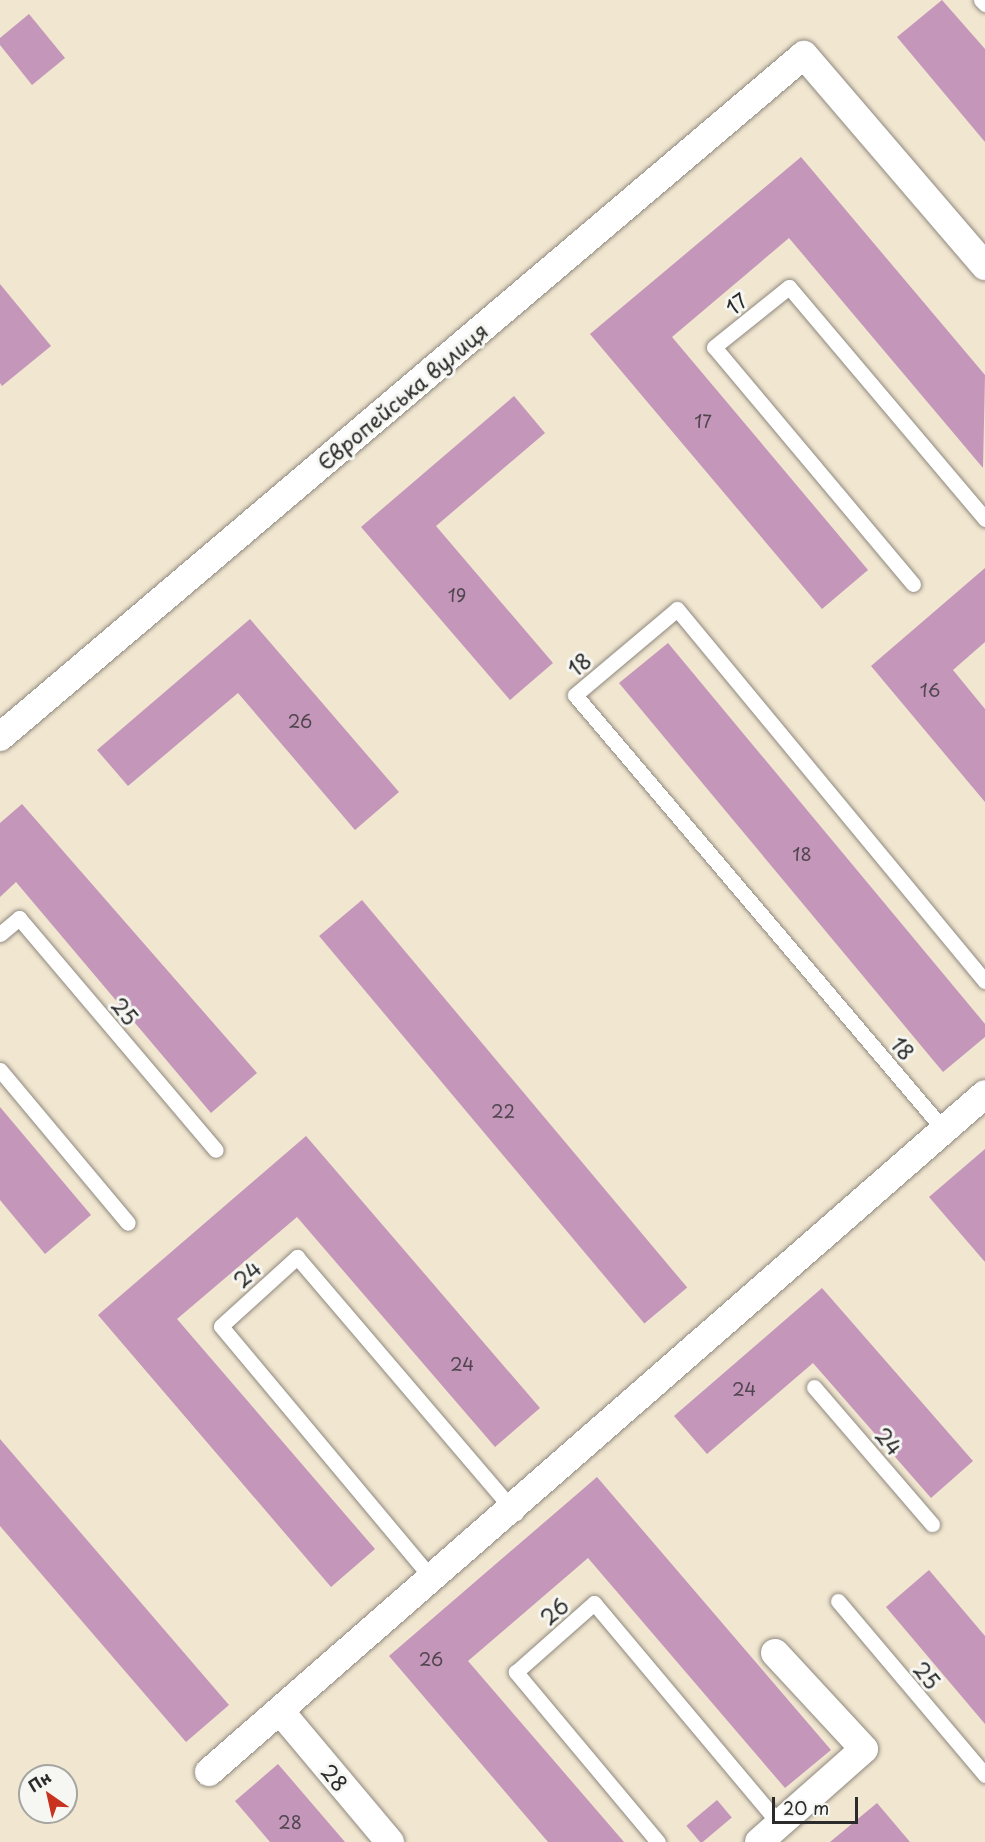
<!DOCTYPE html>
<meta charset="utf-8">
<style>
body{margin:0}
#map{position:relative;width:985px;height:1842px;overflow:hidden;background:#f1e6d0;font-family:"Playpen Sans",sans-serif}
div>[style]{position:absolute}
.building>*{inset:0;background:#c396ba;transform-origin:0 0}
.roads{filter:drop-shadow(0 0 2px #8e887e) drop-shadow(0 0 2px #8e887e)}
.lane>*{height:15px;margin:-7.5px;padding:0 7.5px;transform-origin:7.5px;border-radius:7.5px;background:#fff}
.street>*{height:28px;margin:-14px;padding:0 14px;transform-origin:14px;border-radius:14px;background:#fff}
span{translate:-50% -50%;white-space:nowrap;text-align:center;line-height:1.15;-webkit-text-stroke:6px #f6f6f2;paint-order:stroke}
.number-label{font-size:18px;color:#51464f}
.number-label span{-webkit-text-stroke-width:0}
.street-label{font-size:21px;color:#2b2b2b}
.north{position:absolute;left:18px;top:1764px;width:60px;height:60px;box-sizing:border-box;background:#f6f6f2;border:2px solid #a5a5a2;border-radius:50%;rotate:326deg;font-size:16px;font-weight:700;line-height:24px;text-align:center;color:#2b2b2b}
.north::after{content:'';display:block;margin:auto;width:21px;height:27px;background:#c8321e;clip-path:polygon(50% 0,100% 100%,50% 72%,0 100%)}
.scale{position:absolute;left:772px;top:1797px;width:86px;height:27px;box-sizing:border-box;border:3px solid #2b2b2b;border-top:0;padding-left:8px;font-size:18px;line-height:21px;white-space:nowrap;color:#2b2b2b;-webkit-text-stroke:4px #f6f6f2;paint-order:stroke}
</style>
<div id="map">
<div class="building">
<div style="clip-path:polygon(942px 0,985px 49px,985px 142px,897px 37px)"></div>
<div style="clip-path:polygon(29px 14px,65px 58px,32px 85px,0 45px,0 38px)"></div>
<div style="clip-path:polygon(801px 157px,985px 375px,983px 468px,789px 238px,672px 337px,868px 570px,822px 609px,590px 334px)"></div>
<div style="clip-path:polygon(0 284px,51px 346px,2px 386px,0 383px)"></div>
<div style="clip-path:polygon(514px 396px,545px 433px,436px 526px,553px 663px,510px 700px,361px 527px)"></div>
<div style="clip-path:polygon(985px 568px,985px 642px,953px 670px,985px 709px,985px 802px,871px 666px)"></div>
<div style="clip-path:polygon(250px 619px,399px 792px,355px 830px,238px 693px,128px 786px,97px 750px)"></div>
<div style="clip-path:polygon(668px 643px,985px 1024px,985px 1037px,943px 1072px,619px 683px)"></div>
<div style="clip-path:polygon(22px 804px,257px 1073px,211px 1113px,16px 882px,0 897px,0 823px)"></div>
<div style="left:362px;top:900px;width:506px;height:56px;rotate:50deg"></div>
<div style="clip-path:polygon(0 1107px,91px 1215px,45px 1254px,0 1200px)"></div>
<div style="clip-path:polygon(306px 1136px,540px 1408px,495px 1447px,297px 1217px,177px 1319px,375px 1549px,331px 1587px,98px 1315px)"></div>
<div style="clip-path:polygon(985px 1149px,985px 1262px,929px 1197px)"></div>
<div style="clip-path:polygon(822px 1288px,973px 1461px,931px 1498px,813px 1363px,707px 1454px,674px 1416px)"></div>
<div style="clip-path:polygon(0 1439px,229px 1705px,186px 1742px,0 1526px)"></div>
<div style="clip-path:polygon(597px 1477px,831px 1750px,785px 1788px,588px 1558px,468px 1661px,624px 1842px,548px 1842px,389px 1656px)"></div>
<div style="clip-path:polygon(929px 1570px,985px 1636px,985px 1724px,886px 1607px)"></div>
<div style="clip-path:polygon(278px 1764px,345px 1842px,270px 1842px,235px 1801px)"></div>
<div style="left:717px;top:1800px;width:23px;height:40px;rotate:50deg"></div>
<div style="clip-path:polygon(877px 1803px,910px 1842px,830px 1842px)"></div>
</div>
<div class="roads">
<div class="lane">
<div style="left:981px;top:0;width:6px;rotate:45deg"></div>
<div style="left:913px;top:584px;width:309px;rotate:-130deg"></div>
<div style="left:714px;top:347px;width:96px;rotate:-38.7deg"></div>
<div style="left:789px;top:287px;width:304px;rotate:49.8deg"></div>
<div style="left:0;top:934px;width:25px;rotate:-40deg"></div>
<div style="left:19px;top:918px;width:304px;rotate:49.7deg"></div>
<div style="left:0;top:1070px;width:199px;rotate:50.1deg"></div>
<div style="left:944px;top:1130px;width:570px;rotate:-130.31deg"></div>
<div style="left:575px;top:695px;width:133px;rotate:-40.1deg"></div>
<div style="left:677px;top:609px;width:483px;rotate:50.4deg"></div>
<div style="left:814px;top:1387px;width:181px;rotate:49.3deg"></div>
<div style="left:434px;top:1581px;width:332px;rotate:-129.9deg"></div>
<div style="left:221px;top:1326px;width:103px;rotate:-42.2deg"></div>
<div style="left:297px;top:1257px;width:337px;rotate:49.5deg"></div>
<div style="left:838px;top:1601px;width:228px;rotate:49.8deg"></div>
<div style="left:658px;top:1842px;width:222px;rotate:-129.9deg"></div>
<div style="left:516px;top:1672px;width:104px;rotate:-41.5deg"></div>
<div style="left:594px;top:1603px;width:291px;rotate:50deg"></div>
</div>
<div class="street">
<div style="left:0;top:737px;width:1054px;rotate:-40.31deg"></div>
<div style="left:804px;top:55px;width:278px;rotate:49.4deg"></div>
<div style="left:280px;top:1711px;width:171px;rotate:50deg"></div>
<div style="left:209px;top:1772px;width:1030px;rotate:-41.14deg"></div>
<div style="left:759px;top:1842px;width:140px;rotate:-41.5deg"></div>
<div style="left:864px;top:1749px;width:131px;rotate:-132.8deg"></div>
</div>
</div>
<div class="number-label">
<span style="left:703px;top:421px">17</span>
<span style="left:457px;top:595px">19</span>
<span style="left:930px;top:690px">16</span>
<span style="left:300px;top:721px">26</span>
<span style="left:802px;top:854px">18</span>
<span style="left:503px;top:1111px">22</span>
<span style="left:462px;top:1364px">24</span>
<span style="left:744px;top:1389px">24</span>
<span style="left:431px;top:1659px">26</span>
<span style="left:290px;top:1822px">28</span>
</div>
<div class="street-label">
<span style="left:736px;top:303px;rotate:-39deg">17</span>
<span style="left:402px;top:396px;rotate:-40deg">Європейська вулиця</span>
<span style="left:579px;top:664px;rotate:-40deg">18</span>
<span style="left:125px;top:1011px;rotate:50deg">25</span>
<span style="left:903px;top:1048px;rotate:50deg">18</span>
<span style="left:247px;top:1274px;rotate:-42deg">24</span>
<span style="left:889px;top:1441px;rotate:49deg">24</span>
<span style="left:554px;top:1611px;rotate:-42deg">26</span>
<span style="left:927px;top:1675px;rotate:50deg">25</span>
<span style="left:335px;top:1777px;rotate:50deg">28</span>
</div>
<div class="north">Пн</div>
<div class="scale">20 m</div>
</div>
